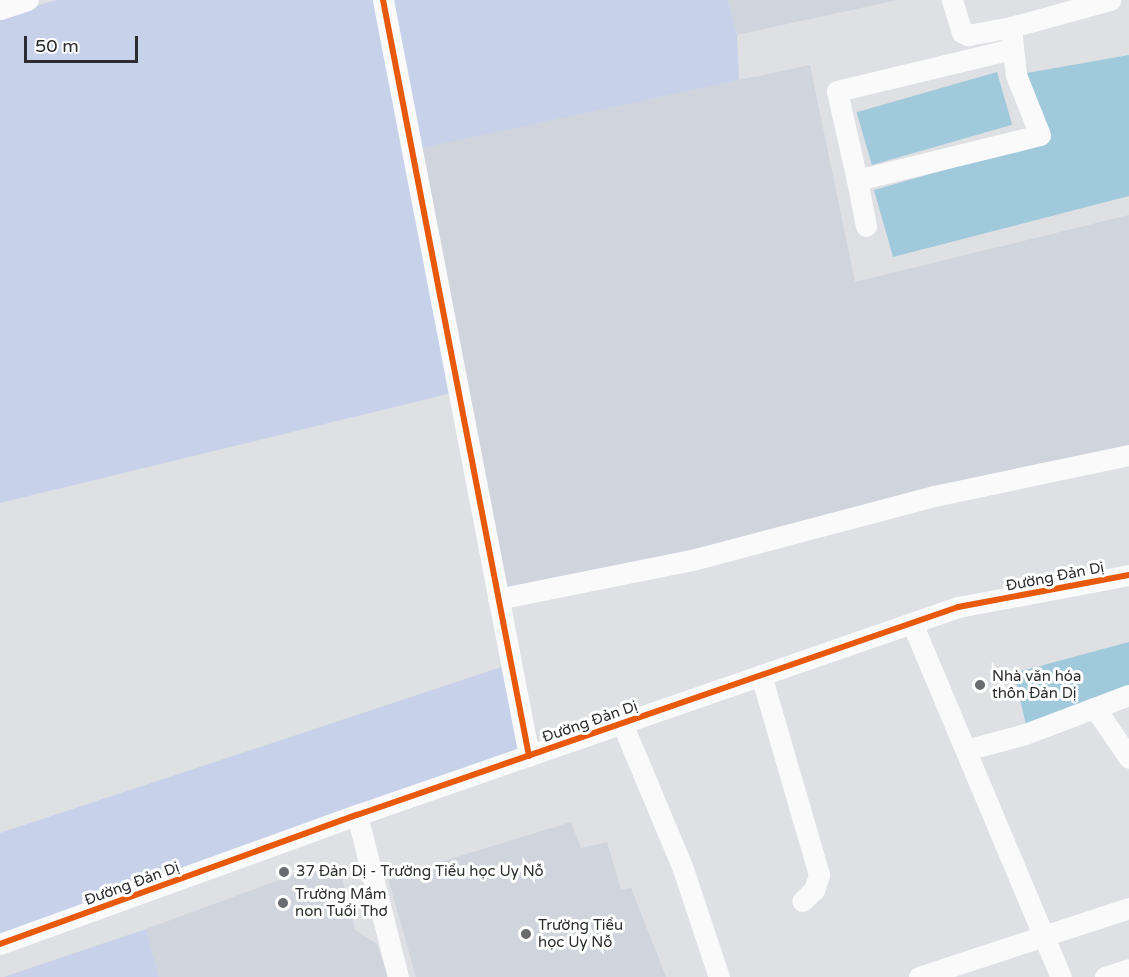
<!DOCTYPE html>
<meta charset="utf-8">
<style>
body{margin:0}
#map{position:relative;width:1129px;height:977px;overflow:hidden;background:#dee0e3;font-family:"Varela Round",sans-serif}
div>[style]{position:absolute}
.built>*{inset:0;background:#cfd4dd}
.green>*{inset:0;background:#c7d2ea}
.water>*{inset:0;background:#a0c9dc;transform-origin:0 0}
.minor>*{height:21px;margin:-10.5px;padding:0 10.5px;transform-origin:10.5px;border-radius:10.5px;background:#fafafb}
.cycleway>*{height:6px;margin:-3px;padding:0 3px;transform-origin:3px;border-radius:3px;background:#e8590c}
.dots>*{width:16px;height:16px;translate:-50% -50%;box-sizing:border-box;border:3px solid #fff;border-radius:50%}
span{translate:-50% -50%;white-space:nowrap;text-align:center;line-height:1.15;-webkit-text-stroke:6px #fff;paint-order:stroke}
.street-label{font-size:15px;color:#2b2c2f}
.poi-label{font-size:15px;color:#2b2c2f}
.left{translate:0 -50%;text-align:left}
.scale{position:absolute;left:24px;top:36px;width:114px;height:27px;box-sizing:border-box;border:3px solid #2b2c2f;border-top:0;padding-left:8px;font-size:18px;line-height:21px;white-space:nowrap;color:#2b2c2f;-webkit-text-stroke:4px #fff;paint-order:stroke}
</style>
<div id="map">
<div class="built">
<div style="clip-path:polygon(728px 0,897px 0,737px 35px)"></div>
<div style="clip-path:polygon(810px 65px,855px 282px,1129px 215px,1129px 456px,498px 599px,412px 149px)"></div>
<div style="clip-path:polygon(571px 822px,581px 848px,607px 842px,621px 890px,631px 888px,666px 977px,416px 977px,388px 878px)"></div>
<div style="clip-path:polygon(323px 864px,342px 877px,355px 930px,377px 944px,388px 977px,159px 977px,146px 929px)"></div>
</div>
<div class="green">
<div style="clip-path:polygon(57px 0,728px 0,737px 35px,739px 80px,412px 150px,460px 391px,0 503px,0 16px)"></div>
<div style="clip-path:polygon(511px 664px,529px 756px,0 944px,0 833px)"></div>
<div style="clip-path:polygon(146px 929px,159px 977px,4px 977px)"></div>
</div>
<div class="water">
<div style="clip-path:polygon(1129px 55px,1129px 196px,893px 257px,874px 190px,1050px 140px,1027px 73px)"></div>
<div style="left:997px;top:72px;width:55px;height:146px;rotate:74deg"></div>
<div style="clip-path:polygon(1129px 642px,1129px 686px,1026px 725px,1014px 673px)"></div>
</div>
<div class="minor">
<div style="left:383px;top:0;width:770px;rotate:79.07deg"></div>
<div style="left:952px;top:0;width:34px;rotate:73deg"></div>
<div style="left:962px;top:32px;width:7px;rotate:27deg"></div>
<div style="left:968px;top:35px;width:44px;rotate:-10.5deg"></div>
<div style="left:0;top:9px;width:29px;rotate:-18deg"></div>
<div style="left:857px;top:180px;width:91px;rotate:-102.7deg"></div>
<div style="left:837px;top:91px;width:180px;rotate:-13.5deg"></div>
<div style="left:866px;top:226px;width:47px;rotate:-101.1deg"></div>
<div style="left:857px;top:180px;width:188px;rotate:-13.8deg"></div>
<div style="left:1040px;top:135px;width:65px;rotate:-111.8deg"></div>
<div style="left:1016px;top:75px;width:48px;rotate:-95.9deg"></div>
<div style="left:1011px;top:27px;width:103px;rotate:-15.3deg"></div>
<div style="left:498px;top:599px;width:198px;rotate:-11.4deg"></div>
<div style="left:692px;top:560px;width:250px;rotate:-14.8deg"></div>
<div style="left:934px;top:496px;width:199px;rotate:-11.9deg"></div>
<div style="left:912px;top:623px;width:384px;rotate:67.2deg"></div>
<div style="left:761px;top:675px;width:208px;rotate:73.8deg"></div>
<div style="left:819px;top:875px;width:16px;rotate:108deg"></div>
<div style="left:814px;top:890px;width:16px;rotate:137deg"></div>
<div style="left:1095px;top:708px;width:60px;rotate:55.8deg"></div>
<div style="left:622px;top:723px;width:158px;rotate:67.3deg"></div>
<div style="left:683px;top:869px;width:114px;rotate:71.6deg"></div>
<div style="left:966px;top:750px;width:61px;rotate:-15.2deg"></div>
<div style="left:1025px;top:734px;width:111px;rotate:-20.6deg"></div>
<div style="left:357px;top:815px;width:167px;rotate:75.8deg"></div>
<div style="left:0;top:944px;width:380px;rotate:-19.9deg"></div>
<div style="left:357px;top:815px;width:636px;rotate:-19.09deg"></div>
<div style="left:958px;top:607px;width:174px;rotate:-10.6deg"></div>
<div style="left:919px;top:977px;width:221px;rotate:-18.2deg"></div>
<div style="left:1105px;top:977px;width:25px;rotate:-18deg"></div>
</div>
<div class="cycleway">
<div style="left:383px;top:0;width:770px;rotate:79.07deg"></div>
<div style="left:0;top:944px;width:380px;rotate:-19.9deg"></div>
<div style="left:357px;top:815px;width:636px;rotate:-19.09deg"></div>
<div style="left:958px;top:607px;width:174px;rotate:-10.6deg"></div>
</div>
<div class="dots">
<div style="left:980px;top:685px;background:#6a6b6e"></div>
<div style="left:284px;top:872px;background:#6a6b6e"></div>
<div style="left:283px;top:903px;background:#6a6b6e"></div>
<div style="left:526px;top:934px;background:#6a6b6e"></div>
</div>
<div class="street-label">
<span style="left:1055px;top:577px;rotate:-11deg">Đường Đản Dị</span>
<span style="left:590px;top:722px;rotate:-19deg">Đường Đản Dị</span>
<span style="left:132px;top:884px;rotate:-20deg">Đường Đản Dị</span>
</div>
<div class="poi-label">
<span class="left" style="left:992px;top:685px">Nhà văn hóa<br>thôn Đản Dị</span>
<span class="left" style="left:296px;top:872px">37 Đản Dị - Trường Tiểu học Uy Nỗ</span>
<span class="left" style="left:295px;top:903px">Trường Mầm<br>non Tuổi Thơ</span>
<span class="left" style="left:538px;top:934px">Trường Tiểu<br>học Uy Nỗ</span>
</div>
<div class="scale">50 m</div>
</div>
